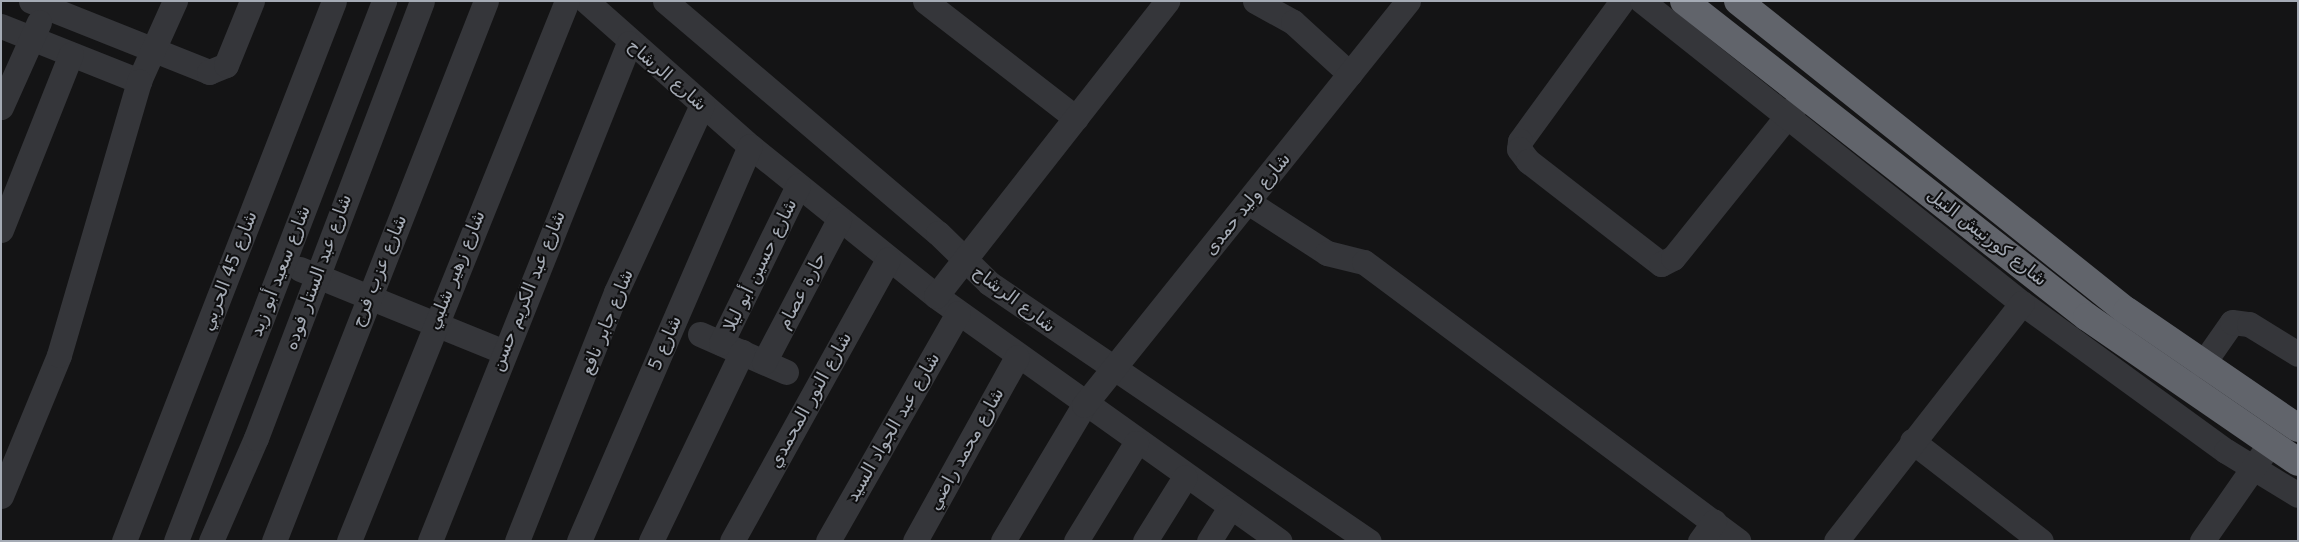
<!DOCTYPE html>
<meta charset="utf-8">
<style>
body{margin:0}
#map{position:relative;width:2299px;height:542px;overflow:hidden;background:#141415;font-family:"DejaVu Sans",Cairo,sans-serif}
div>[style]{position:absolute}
.minor>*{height:25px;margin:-12.5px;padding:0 12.5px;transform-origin:12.5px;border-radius:12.5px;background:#35363a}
.highway>*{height:28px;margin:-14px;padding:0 14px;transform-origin:14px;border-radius:14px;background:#61646b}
span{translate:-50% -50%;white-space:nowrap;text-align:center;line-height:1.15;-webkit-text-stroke:4px #0f0f10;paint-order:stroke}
.street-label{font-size:18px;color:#a5abb5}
.frame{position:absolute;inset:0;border:2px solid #a5abb5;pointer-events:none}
</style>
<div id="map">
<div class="minor">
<div style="left:31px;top:1px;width:192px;rotate:21.7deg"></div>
<div style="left:209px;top:72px;width:18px;rotate:-22deg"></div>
<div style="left:226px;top:65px;width:69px;rotate:-67.9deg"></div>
<div style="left:586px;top:1px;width:219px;rotate:41.5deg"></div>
<div style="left:750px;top:146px;width:239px;rotate:38.9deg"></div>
<div style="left:936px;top:296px;width:422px;rotate:35.5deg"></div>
<div style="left:665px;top:1px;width:358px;rotate:40.4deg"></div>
<div style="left:938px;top:233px;width:71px;rotate:44.4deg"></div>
<div style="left:989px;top:283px;width:459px;rotate:34.2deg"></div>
<div style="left:925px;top:1px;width:191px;rotate:37.8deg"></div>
<div style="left:1255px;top:1px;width:43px;rotate:28.9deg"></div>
<div style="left:1293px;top:22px;width:77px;rotate:42.4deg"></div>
<div style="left:1622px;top:1px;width:173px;rotate:126.1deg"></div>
<div style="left:1520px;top:141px;width:8px;rotate:97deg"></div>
<div style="left:1519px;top:149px;width:15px;rotate:53deg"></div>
<div style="left:1528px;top:161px;width:168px;rotate:37.8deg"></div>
<div style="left:1661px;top:264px;width:13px;rotate:-27deg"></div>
<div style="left:1673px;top:258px;width:198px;rotate:-51.2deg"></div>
<div style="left:1642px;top:1px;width:485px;rotate:38.5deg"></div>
<div style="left:2022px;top:303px;width:252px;rotate:36deg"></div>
<div style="left:2226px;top:451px;width:84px;rotate:31.4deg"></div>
<div style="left:1px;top:26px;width:149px;rotate:21.7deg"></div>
<div style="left:139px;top:81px;width:88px;rotate:-65.8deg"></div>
<div style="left:1px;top:107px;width:93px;rotate:-65.9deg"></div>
<div style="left:1248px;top:202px;width:94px;rotate:32.8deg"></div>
<div style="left:1327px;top:253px;width:38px;rotate:14deg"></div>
<div style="left:1364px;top:262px;width:467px;rotate:36.7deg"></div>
<div style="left:1px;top:230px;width:189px;rotate:-68.3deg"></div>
<div style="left:300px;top:269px;width:220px;rotate:22.1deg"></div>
<div style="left:936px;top:296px;width:375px;rotate:-51.9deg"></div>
<div style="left:700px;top:334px;width:94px;rotate:23.8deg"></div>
<div style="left:721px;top:343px;width:175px;rotate:-63.9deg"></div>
<div style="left:764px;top:362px;width:161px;rotate:-62.2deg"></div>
<div style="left:2202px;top:365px;width:52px;rotate:-55.1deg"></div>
<div style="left:2232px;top:322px;width:17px;rotate:7deg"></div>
<div style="left:2249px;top:324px;width:57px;rotate:31.5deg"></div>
<div style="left:1912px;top:441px;width:163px;rotate:37.8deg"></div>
<div style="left:1px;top:496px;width:152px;rotate:-67.6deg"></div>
<div style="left:59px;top:355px;width:285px;rotate:-73.7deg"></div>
<div style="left:124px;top:541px;width:579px;rotate:-68.75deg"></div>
<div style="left:176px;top:541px;width:579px;rotate:-68.93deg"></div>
<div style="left:211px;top:541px;width:112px;rotate:-66.4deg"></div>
<div style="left:256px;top:438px;width:467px;rotate:-69.2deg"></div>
<div style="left:274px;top:541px;width:580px;rotate:-68.57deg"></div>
<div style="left:349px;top:541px;width:582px;rotate:-68.02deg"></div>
<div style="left:430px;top:541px;width:536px;rotate:-68.22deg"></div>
<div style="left:517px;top:541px;width:268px;rotate:-68.3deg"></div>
<div style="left:616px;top:292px;width:206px;rotate:-65.3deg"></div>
<div style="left:579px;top:541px;width:430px;rotate:-66.6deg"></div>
<div style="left:651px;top:541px;width:210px;rotate:-64.3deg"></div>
<div style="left:732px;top:541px;width:322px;rotate:-61deg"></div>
<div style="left:828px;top:541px;width:262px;rotate:-60.3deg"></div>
<div style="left:915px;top:541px;width:210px;rotate:-61deg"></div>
<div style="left:1003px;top:541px;width:158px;rotate:-59.2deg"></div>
<div style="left:1084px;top:405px;width:518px;rotate:-51.27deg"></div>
<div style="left:1076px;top:541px;width:115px;rotate:-58.5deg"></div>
<div style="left:1145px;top:541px;width:75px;rotate:-58deg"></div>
<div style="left:1209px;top:541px;width:40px;rotate:-58deg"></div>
<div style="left:1700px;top:541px;width:24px;rotate:-54deg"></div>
<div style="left:1836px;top:541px;width:302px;rotate:-52deg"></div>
<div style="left:2202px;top:541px;width:105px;rotate:-55.1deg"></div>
</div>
<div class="highway">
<div style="left:1684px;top:1px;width:512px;rotate:38.1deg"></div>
<div style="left:2087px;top:317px;width:256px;rotate:34.5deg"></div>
<div style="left:1738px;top:1px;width:497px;rotate:38.6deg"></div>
<div style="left:2127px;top:311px;width:207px;rotate:34.4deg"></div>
</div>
<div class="street-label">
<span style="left:667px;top:75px;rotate:41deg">شارع الرشاح</span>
<span style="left:1247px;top:204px;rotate:-51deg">شارع وليد حمدى</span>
<span style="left:1987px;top:237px;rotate:38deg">شارع كورنيش النيل</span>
<span style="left:760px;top:265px;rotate:-64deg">شارع حسين أبو ليلا</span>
<span style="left:456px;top:270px;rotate:-68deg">شارع زهير شلبي</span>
<span style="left:229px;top:271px;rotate:-69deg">شارع 45 الحربي</span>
<span style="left:280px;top:271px;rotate:-69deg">شارع سعيد أبو زيد</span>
<span style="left:379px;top:271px;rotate:-68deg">شارع عزب فرج</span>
<span style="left:318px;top:272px;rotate:-70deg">شارع عبد الستار فوده</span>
<span style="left:528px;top:291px;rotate:-68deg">شارع عبد الكريم حسن</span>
<span style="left:802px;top:291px;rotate:-62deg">حارة عصام</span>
<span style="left:1014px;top:299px;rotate:37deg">شارع الرشاح</span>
<span style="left:607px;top:322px;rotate:-68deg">شارع جابر نافع</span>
<span style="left:665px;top:343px;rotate:-67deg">شارع 5</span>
<span style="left:810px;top:400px;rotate:-61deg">شارع النور المحمدي</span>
<span style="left:893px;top:427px;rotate:-60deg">شارع عبد الجواد السيد</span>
<span style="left:966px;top:449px;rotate:-61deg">شارع محمد راضي</span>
</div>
<div class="frame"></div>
</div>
